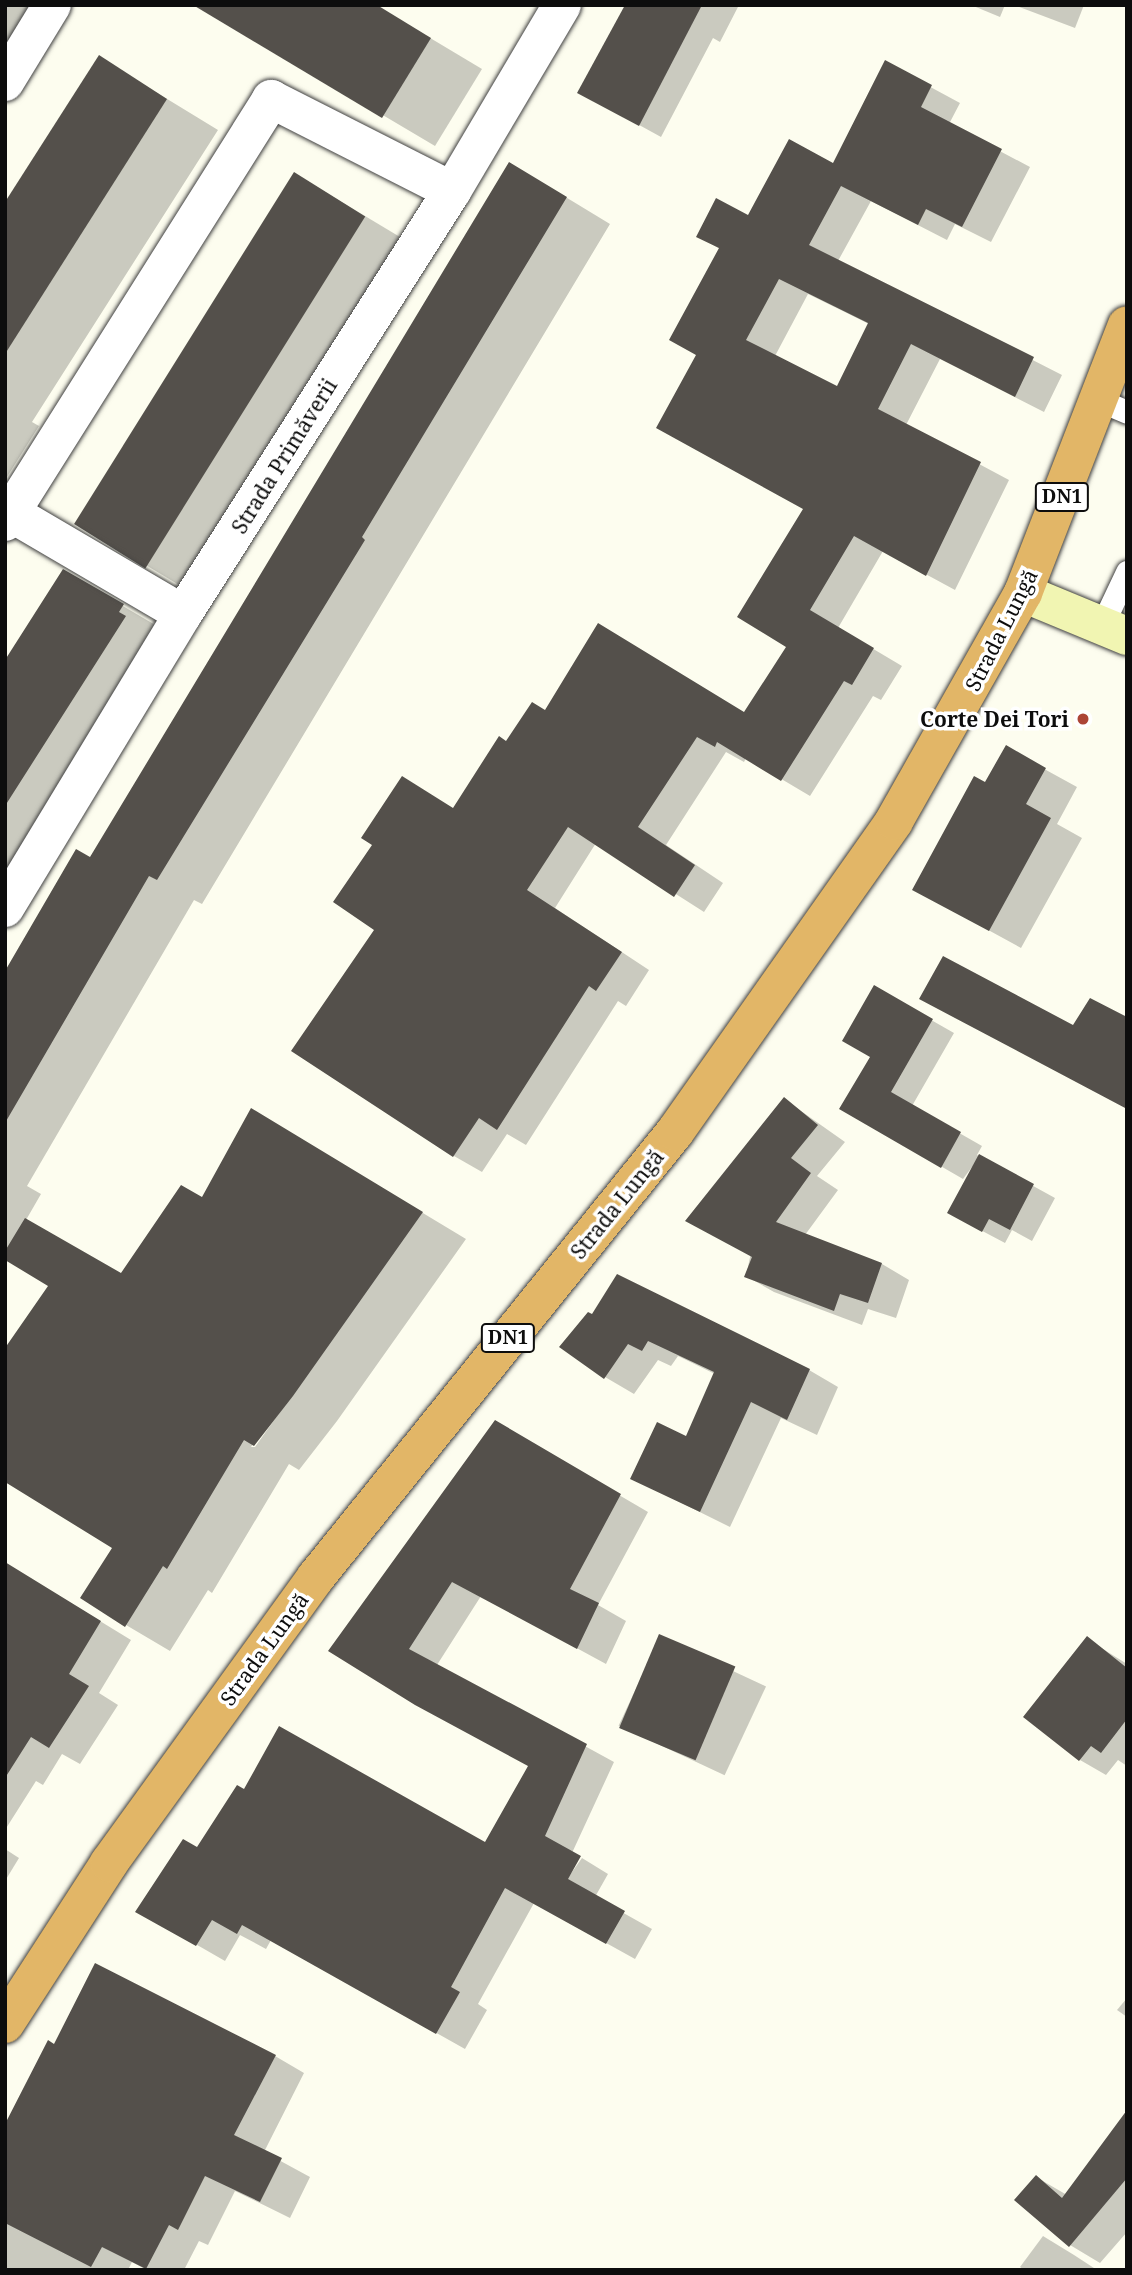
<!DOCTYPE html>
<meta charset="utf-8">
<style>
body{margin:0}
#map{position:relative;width:1132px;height:2275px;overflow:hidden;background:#fdfdef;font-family:"Noto Serif",serif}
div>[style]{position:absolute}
.shadow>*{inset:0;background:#0003;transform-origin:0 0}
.building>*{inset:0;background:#54504b;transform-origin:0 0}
.roads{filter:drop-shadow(0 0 2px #404040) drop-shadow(0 0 2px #404040)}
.lane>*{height:23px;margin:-11.5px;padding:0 11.5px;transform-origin:11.5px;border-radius:11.5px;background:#fff}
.street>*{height:38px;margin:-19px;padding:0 19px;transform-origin:19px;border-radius:19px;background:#fff}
.secondary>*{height:38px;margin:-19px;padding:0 19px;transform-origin:19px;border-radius:19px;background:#f1f5b2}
.highway>*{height:38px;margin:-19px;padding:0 19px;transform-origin:19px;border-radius:19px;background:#e2b667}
.dots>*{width:19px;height:19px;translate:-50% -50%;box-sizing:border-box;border:4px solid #fff;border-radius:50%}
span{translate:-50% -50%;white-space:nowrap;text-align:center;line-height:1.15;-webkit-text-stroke:7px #fff;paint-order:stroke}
.shield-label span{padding:2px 5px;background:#fff;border:2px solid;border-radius:5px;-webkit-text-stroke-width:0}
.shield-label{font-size:19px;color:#0d0d0d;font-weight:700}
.street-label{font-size:21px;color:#0d0d0d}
.poi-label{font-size:21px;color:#0d0d0d;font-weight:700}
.right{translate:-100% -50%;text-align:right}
.frame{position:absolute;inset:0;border:7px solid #0d0d0d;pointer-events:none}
</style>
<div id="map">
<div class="shadow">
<div style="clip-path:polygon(5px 5px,35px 5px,5px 54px)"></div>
<div style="clip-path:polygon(197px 5px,375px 5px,482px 69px,435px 146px)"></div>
<div style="clip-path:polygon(627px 5px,739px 5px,720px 42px,713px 38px,661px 137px,601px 104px)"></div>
<div style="clip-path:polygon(971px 5px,1005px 5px,1000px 17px)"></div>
<div style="clip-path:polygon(1014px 5px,1084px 5px,1075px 28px)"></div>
<div style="clip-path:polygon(100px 58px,218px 130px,32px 422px,39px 426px,5px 480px,5px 206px)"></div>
<div style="clip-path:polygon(evenodd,886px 63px,960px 103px,949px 124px,1030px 167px,991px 242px,955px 224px,947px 240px,871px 201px,838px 261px,1062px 375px,1044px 412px,940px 359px,906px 425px,1009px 480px,955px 590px,883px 551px,838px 628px,902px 666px,881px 700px,873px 696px,810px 796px,746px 758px,744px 762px,726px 752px,666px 845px,723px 883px,704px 912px,596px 843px,555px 908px,649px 970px,626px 1006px,618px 1001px,526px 1145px,507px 1134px,482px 1172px,454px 1156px,377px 929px,375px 845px,403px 778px,454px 809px,507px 743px,546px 712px,745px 714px,789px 646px,805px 509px,698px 355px,720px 249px,698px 236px,749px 217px,833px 165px,886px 63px,808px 294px,869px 324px,838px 389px,775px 356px,808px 294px)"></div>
<div style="left:295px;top:174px;width:141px;height:412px;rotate:31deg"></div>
<div style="clip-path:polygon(evenodd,554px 190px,610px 224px,202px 904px,194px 900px,27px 1186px,41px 1194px,26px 1220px,121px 1275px,201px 1199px,295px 1136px,466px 1239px,337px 1421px,299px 1470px,289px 1464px,212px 1593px,208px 1590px,170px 1651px,126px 1625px,114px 1548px,50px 1285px,5px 1258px,5px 974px,91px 859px,554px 190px,297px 1388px,255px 1447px,251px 1447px,297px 1388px)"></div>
<div style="clip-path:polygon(63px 571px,169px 633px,5px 908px,5px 664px)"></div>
<div style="clip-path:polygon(1006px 748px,1077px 787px,1057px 824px,1082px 838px,1021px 948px,946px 907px,986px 784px)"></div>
<div style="clip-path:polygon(875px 988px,954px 1033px,912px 1106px,982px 1146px,977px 1155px,1055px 1198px,1032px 1241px,1012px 1230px,1005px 1243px,971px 1225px,978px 1159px,963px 1179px,842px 1109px,873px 1056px)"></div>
<div style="clip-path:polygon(784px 1099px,845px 1142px,817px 1176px,838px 1190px,805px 1235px,882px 1264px,909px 1280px,896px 1318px,868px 1309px,862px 1325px,774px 1292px,746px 1276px)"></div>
<div style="clip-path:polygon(588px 1314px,809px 1370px,838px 1387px,817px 1435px,781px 1418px,730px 1527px,633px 1479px,687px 1438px,715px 1374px,678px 1356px,671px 1366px,658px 1360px,634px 1394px,605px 1377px)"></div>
<div style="clip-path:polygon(496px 1423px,648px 1512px,598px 1605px,626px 1621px,606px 1664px,481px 1596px,437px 1665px,614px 1762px,572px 1853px,562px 1886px,582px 1858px,608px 1874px,595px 1897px,652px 1929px,635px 1959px,534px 1903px,478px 2004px,487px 2010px,465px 2049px,271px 1940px,266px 1949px,240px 1935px,225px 1961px,138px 1911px,197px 1849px,244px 1791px,486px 1844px,530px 1766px,331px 1650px)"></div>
<div style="clip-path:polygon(5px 1563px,131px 1640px,99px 1693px,118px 1705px,80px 1764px,62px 1754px,43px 1785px,36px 1781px,5px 1830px)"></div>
<div style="left:660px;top:1637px;width:117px;height:98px;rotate:25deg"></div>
<div style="clip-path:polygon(1087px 1639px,1127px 1664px,1127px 1766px,1118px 1760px,1106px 1775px,1080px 1760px)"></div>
<div style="clip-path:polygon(5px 1849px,19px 1858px,5px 1881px)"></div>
<div style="clip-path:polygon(1127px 1998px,1127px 2017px,1117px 2010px)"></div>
<div style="clip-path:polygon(55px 2046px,275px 2056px,304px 2073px,264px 2152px,310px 2177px,290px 2218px,235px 2191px,208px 2245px,199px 2241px,184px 2270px,147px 2270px,132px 2262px,128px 2270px,5px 2270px,5px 2126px)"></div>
<div style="clip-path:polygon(1127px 2126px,1127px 2232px,1100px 2263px,1070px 2245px,1036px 2177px,1067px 2195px)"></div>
<div style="clip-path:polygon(1043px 2236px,1074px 2255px,1097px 2270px,1024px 2270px,1020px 2267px)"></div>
</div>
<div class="building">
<div style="clip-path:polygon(193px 5px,377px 5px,431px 38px,382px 118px)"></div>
<div style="clip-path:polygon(625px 5px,702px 5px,639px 126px,577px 93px)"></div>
<div style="clip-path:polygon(99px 55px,167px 99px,5px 354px,5px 202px)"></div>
<div style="clip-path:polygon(evenodd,885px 60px,932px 85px,921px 107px,1002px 149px,962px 227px,926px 209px,918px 225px,841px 186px,809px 245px,1034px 357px,1015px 397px,911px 344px,878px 409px,981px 462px,926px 576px,854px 536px,810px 610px,874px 648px,852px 685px,844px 681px,781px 781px,717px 742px,715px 747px,697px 737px,638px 827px,695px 865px,674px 897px,568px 827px,527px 890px,622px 952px,596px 991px,589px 986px,497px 1130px,479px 1118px,453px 1157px,291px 1051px,374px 930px,333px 902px,372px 845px,361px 838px,402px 776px,453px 808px,499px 736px,506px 741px,532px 702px,545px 710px,598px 623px,744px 712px,786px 647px,737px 617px,803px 509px,656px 428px,696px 355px,669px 340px,719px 248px,696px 237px,716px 198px,748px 215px,789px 139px,833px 163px,885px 60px,779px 279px,868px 323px,837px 386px,746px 340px,779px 279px)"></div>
<div style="clip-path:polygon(509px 162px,567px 197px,362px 537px,365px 540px,157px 880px,149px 876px,5px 1123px,5px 971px,76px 849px,90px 857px)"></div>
<div style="left:294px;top:172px;width:84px;height:415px;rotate:32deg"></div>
<div style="clip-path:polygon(63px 569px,124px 604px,119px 612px,126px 616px,5px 806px,5px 660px)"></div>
<div style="clip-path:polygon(1006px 745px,1046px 768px,1026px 804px,1051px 818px,989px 931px,912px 890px,974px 776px,985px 782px)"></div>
<div style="clip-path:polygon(943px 956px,1073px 1025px,1090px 998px,1127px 1017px,1127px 1109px,919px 999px)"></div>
<div style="clip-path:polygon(874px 985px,933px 1019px,891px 1092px,961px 1132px,941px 1168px,839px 1109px,870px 1057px,842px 1041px)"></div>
<div style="clip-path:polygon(784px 1097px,818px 1125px,791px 1158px,811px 1173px,776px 1222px,882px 1263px,868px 1303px,840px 1294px,834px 1311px,744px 1277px,752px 1257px,685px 1221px)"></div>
<div style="clip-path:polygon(251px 1108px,423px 1212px,293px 1396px,254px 1446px,244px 1440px,167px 1569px,163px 1566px,125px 1627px,80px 1598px,112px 1548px,5px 1482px,5px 1348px,48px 1286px,5px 1260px,5px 1251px,25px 1218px,121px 1273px,181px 1185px,202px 1197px)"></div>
<div style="clip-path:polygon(979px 1154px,1034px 1184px,1010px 1230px,989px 1219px,982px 1232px,947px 1213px)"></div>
<div style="clip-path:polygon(617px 1274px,810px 1369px,787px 1420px,751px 1402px,700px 1512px,630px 1479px,657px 1422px,686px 1436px,714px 1372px,648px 1341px,642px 1351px,628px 1344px,604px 1379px,559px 1347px,588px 1312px,592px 1314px)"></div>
<div style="clip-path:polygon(495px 1420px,621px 1494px,570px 1589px,599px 1603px,577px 1649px,452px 1582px,409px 1649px,587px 1744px,545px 1836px,581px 1856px,568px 1879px,625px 1911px,606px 1944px,505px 1888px,451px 1987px,460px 1992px,436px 2034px,242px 1925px,237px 1934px,212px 1920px,196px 1946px,135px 1912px,183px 1839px,197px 1847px,237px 1785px,244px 1789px,279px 1726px,485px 1842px,528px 1766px,415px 1705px,328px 1651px)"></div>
<div style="clip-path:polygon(5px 1562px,101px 1621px,69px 1674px,89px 1686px,49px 1748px,31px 1737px,5px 1778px)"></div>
<div style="left:659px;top:1634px;width:83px;height:102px;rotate:23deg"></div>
<div style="clip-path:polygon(1087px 1636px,1127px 1668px,1127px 1719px,1101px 1753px,1091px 1746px,1079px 1761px,1023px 1717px)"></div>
<div style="clip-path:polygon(95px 1963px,276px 2055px,234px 2135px,282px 2158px,260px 2202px,205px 2176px,178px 2230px,169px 2225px,146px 2269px,102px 2247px,91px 2267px,5px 2223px,5px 2124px,48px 2040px,54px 2044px)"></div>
<div style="clip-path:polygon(1127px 2110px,1127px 2178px,1069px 2247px,1014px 2200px,1036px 2175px,1062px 2198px)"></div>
</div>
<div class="roads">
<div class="lane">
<div style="left:1099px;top:400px;width:30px;rotate:23deg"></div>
<div style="left:1101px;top:627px;width:61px;rotate:-64.7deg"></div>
</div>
<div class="street">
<div style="left:5px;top:82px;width:90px;rotate:-58.6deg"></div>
<div style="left:11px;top:513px;width:199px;rotate:30.4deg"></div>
<div style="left:5px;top:522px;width:500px;rotate:-57.8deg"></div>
<div style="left:271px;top:99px;width:203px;rotate:26.9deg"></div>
<div style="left:5px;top:908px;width:344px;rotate:-58.8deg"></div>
<div style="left:183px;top:614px;width:501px;rotate:-57.55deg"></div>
<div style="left:452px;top:191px;width:216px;rotate:-59.4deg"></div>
</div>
<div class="secondary">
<div style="left:1023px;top:593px;width:113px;rotate:22.5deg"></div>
</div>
<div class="highway">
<div style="left:5px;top:2024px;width:192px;rotate:-57.1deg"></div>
<div style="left:109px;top:1863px;width:353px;rotate:-54.1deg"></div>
<div style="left:316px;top:1577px;width:572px;rotate:-51.11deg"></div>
<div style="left:675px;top:1132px;width:380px;rotate:-54.8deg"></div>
<div style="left:894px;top:821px;width:262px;rotate:-60.5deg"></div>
<div style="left:1023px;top:593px;width:287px;rotate:-68.8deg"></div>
</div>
</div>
<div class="dots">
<div style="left:1083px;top:719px;background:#ac4536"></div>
</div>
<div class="shield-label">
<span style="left:1062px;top:497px">DN1</span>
<span style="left:508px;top:1338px">DN1</span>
</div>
<div class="street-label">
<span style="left:284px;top:456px;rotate:-58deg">Strada Primăverii</span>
<span style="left:1001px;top:630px;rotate:-63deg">Strada Lungă</span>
<span style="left:617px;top:1204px;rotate:-51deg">Strada Lungă</span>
<span style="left:264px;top:1649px;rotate:-54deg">Strada Lungă</span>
</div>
<div class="poi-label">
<span class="right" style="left:1069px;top:719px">Corte Dei Tori</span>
</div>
<div class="frame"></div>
</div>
